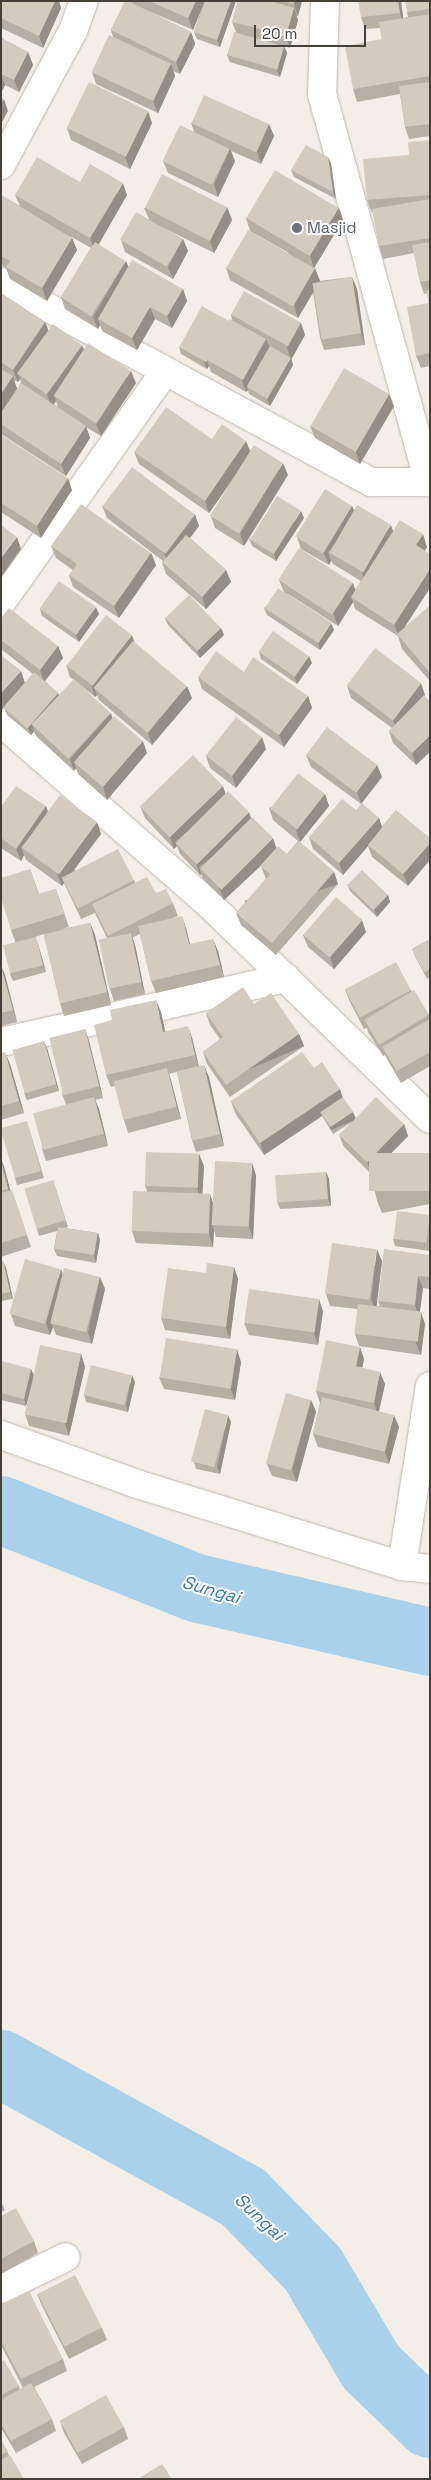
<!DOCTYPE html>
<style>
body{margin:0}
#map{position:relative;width:431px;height:2480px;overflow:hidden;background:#f3efe8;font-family:"Space Grotesk",sans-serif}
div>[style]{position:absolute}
.river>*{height:68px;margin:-34px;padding:0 34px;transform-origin:34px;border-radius:34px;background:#aad1eb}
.roads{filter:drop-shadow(0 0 1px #beb7ac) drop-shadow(0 0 1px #beb7ac)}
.street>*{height:28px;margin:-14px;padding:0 14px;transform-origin:14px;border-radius:14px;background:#fff}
.wall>*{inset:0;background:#b6afa4}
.shaded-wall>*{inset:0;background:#948e86;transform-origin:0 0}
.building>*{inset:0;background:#d4cbbf;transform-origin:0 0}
.dots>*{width:14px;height:14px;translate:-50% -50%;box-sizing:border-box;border:2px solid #fff;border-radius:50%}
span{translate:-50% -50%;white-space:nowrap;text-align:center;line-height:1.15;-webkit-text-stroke:4px #fff;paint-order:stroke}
.worship-label{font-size:16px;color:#5b616d}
.left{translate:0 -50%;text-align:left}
.water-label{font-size:18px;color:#397ca9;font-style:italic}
.frame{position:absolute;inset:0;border:2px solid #464038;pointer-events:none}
.scale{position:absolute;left:254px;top:25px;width:112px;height:22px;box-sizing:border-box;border:2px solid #464038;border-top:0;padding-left:6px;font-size:15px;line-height:18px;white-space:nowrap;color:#464038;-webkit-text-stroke:4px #fff;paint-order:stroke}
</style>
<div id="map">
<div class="river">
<div style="left:1px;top:1510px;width:210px;rotate:21.8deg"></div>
<div style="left:196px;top:1588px;width:240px;rotate:13deg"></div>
<div style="left:1px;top:2064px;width:276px;rotate:28.8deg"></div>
<div style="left:243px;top:2197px;width:100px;rotate:45.8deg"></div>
<div style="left:313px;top:2269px;width:114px;rotate:59.4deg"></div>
<div style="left:371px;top:2367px;width:82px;rotate:44deg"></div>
</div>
<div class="roads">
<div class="street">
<div style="left:325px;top:1px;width:93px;rotate:91.8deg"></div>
<div style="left:322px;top:94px;width:403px;rotate:74.6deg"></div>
<div style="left:1px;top:165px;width:152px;rotate:-61.8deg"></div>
<div style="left:73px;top:31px;width:32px;rotate:-70deg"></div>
<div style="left:1px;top:282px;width:421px;rotate:28.4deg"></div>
<div style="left:371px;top:482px;width:59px"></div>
<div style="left:1px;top:603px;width:284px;rotate:-54.7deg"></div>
<div style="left:1px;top:722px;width:276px;rotate:41.2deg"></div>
<div style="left:209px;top:904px;width:308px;rotate:44.2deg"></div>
<div style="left:1px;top:1042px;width:292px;rotate:-12.7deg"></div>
<div style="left:1px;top:1435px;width:145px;rotate:19.8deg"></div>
<div style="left:137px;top:1484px;width:277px;rotate:17.2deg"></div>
<div style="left:402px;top:1566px;width:28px;rotate:6deg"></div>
<div style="left:402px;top:1566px;width:182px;rotate:-81.2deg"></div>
<div style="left:1px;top:2289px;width:72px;rotate:-26.2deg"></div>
</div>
</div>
<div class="wall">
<div style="clip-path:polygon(1px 1px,61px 8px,43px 48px,1px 28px)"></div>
<div style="clip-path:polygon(125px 1px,236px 1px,220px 47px,197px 39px,194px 32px,202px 8px,193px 30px,141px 8px,191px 32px,195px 44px,180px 74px,173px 71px,175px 76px,158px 113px,96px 84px,92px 72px,113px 37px,111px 30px)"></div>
<div style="clip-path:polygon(238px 1px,302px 1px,298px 16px,296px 16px,298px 20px,290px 48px,284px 46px,287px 53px,280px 77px,230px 62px,227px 55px,236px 32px,232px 22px)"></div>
<div style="clip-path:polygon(401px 1px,403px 18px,408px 17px,407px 12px,430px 1px,430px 136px,409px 139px,405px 127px,400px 94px,357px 102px,353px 89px,382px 39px,380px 28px,365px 29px,361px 17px)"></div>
<div style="clip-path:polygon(1px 35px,3px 39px,28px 52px,33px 65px,19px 92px,5px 85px,1px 93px)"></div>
<div style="clip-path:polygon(152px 123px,130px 169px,71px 140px,67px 128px)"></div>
<div style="clip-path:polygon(191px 123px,269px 124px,274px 136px,261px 164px,231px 151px,235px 161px,218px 197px,168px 173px,163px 161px,194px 131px)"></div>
<div style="clip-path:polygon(430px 140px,430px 366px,421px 368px,416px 356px,429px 303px,427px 293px,424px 294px,420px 282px,414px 253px,383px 259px,379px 246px,373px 212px,372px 213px,367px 200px,409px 155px)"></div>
<div style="clip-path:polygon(328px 157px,331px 164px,336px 199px,294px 177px,291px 170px)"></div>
<div style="clip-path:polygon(80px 182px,127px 195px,98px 244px,128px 266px,183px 289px,187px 301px,172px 328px,155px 319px,137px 350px,102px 331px,100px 325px,98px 329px,65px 309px,61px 297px,91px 248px,70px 236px,72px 238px,77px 250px,47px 301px,10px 279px,6px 268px,1px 265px,1px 195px,20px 206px,15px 195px)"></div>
<div style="clip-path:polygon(227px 207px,232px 220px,214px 253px,162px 227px,183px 239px,188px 251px,173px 279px,125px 252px,121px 240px,149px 219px,144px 208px)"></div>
<div style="clip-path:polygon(339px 208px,343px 220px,314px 268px,320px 281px,319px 281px,352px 277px,357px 289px,365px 345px,324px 350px,320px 338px,313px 292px,298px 318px,230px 280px,226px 268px,289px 253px,250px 231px,246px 218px)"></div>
<div style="clip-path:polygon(evenodd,1px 293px,45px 322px,48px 330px,84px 350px,136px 383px,101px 436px,86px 427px,90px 438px,66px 476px,1px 434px,1px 293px,20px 379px,21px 383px,17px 389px,14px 380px,18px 382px,20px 379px,1px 293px,56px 401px,58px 407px,54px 404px,56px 401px)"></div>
<div style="clip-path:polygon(231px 315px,301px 323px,305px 335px,291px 359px,293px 365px,270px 406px,249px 394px,248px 390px,246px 392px,211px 372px,209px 366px,207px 369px,181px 354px,179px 347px,229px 321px,232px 320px)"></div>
<div style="clip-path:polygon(394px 406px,360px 464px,315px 438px,310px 426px)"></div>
<div style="clip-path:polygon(1px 435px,72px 490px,41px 538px,1px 512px)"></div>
<div style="clip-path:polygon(212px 439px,250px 452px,288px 475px,244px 546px,215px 528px,211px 516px,243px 465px,209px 513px,139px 464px,134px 452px)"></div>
<div style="clip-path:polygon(102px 506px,199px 526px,190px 538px,226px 570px,231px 582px,206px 609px,166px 574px,162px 562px,163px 561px,107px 518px)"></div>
<div style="clip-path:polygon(352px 506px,354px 510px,393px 531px,427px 547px,425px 551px,405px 627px,430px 606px,430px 681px,402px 649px,398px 636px,355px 609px,353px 602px,338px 626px,285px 592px,334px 630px,320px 650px,267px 615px,264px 608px,284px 592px,279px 580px,353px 583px,355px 590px,361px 581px,333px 564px,331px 561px,329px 565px,301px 549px,297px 537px)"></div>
<div style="clip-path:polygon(304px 518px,276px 561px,252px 546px,249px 539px)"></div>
<div style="clip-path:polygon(51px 546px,151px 553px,156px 565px,119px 618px,73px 587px,69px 575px,73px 570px,56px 558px)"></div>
<div style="clip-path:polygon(40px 609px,99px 614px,79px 642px,42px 616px)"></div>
<div style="clip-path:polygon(1px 618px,58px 646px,63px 658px,45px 681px,59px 695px,74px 680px,70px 677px,66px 665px,135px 643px,192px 698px,152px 745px,99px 700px,97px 695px,95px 697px,78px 683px,147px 753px,107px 800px,78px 774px,76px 768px,74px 771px,36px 736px,34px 731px,31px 735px,7px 715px,4px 708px,33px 674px,1px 649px)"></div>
<div style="clip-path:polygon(165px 618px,221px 628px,224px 635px,200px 658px,168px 625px)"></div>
<div style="clip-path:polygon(259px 652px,312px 663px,297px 684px,261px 659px)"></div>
<div style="clip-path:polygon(244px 672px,308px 696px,312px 708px,284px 747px,202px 689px,198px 677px)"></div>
<div style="clip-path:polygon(347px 686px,425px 695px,424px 696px,416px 765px,393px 743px,389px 731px,392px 728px,351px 698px)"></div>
<div style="clip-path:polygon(266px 749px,236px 788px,210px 768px,206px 756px)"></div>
<div style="clip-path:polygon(306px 755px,377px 765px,382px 777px,361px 804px,311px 767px)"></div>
<div style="clip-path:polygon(225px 794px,273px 838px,276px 848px,287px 854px,298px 841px,273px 820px,269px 808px,325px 794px,329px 806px,300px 842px,334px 872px,338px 884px,276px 955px,241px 925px,236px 913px,266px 879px,261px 866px,224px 900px,203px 879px,201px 874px,200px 875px,180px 854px,177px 846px,174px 849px,145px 818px,140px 806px)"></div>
<div style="clip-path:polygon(46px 806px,48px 812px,101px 834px,74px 870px,134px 880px,135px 883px,156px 893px,173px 903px,178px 916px,173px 918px,186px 928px,190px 944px,218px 951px,224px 977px,156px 993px,151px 981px,140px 934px,132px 938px,135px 945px,145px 994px,114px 1001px,110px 989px,107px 938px,95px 913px,81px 919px,64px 883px,62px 886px,26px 860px,24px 855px,21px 861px,1px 848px,1px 807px)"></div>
<div style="clip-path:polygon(356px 810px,379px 818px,382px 827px,396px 810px,408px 886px,372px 857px,368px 846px,343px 875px,313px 849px,309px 837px)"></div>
<div style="clip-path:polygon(30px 869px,39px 894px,56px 889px,69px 927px,59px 930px,90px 923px,95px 935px,111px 1005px,64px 1016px,60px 1003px,44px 934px,35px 937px,38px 944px,46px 972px,13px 981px,10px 974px,15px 941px,11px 930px)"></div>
<div style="clip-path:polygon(347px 884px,388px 895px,390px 902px,377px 917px,350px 891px)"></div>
<div style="clip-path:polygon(366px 932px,334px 969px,308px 947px,303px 935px)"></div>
<div style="clip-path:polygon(430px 939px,430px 977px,427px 979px,415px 956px,412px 949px)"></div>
<div style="clip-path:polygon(1px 966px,5px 975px,17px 1022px,1px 1026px)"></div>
<div style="clip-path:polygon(345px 990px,411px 990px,429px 1015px,430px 1018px,430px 1066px,401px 1083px,387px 1059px,385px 1055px,383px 1056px,368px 1032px,367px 1028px,364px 1029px,350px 1002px)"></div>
<div style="clip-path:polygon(254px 1004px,299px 1034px,304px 1046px,230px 1097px,207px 1064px,203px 1052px,220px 1039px,210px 1025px,206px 1013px)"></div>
<div style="clip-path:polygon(161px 1012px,165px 1032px,192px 1038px,199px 1066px,209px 1077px,224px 1146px,196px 1152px,192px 1140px,177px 1072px,169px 1074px,181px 1119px,128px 1133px,124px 1120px,115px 1086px,111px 1087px,106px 1075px)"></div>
<div style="clip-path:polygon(85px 1029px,89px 1041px,103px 1098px,95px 1100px,99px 1109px,108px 1146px,46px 1161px,42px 1149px,66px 1104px,62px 1094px)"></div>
<div style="clip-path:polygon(47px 1048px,59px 1091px,27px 1100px,24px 1093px)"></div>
<div style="clip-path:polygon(1px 1053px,10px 1064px,24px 1113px,1px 1120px)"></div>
<div style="clip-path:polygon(314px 1068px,343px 1098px,353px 1112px,355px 1118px,404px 1124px,408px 1136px,383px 1161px,430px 1153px,430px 1204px,382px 1213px,377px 1201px,371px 1174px,344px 1147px,339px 1135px,352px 1122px,333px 1134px,322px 1116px,264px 1155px,235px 1113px,231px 1101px)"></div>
<div style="clip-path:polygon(29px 1128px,44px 1178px,17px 1185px,15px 1178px)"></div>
<div style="clip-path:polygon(199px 1154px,204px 1166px,202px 1194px,213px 1202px,256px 1175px,253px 1239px,216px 1237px,214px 1230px,213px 1247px,136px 1243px,132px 1231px,147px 1191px,145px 1186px)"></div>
<div style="clip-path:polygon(1px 1159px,10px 1190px,16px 1202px,31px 1247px,1px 1257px)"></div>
<div style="clip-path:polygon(326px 1172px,329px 1179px,331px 1206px,280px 1209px,277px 1202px)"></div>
<div style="clip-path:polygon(53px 1180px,68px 1227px,65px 1228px,98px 1233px,100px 1240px,96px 1263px,57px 1256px,54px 1249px,57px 1231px,39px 1236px,37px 1229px)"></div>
<div style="clip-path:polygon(430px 1215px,430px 1251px,395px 1246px,393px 1239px)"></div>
<div style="clip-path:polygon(430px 1255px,430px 1289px,423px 1288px,420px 1312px,425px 1324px,421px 1355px,359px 1346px,355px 1334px,358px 1309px,330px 1306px,326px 1294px,382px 1261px,376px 1306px,380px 1306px,378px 1301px)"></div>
<div style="clip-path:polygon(1px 1261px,6px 1268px,13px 1299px,1px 1301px)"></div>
<div style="clip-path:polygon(234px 1267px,238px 1279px,230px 1339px,165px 1330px,161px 1318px,206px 1273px)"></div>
<div style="clip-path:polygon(63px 1275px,100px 1277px,105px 1289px,92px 1344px,56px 1335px,53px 1327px,50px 1335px,15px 1326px,11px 1314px)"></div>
<div style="clip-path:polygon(323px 1311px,318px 1345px,249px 1335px,244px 1323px)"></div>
<div style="clip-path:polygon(360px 1347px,364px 1359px,362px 1368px,385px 1384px,379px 1411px,399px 1427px,389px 1464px,318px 1447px,313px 1434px,320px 1403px,316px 1391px)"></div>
<div style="clip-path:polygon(81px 1354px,85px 1367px,69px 1436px,29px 1426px,25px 1414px,31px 1388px,26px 1406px,1px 1400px,1px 1364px,31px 1369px,34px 1375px)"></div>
<div style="clip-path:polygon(241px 1362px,235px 1400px,164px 1389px,159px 1377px)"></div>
<div style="clip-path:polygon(135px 1382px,128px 1412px,86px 1402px,84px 1395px)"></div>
<div style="clip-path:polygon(311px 1400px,316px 1412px,297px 1482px,272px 1476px,267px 1464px)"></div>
<div style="clip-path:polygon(231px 1422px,220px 1474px,196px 1469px,194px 1462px)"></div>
<div style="clip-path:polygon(1px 2201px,5px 2210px,1px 2212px)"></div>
<div style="clip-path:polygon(1px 2216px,34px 2241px,38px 2253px,1px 2274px)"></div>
<div style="clip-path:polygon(37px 2294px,102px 2328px,107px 2340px,69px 2359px,42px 2306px)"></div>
<div style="clip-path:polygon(1px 2304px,63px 2359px,67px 2371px,34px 2387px,52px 2419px,56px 2431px,16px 2453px,1px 2428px,1px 2362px,19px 2386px,20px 2390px,23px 2388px,1px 2345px)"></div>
<div style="clip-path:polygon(60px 2421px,124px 2427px,128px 2439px,82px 2464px,64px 2433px)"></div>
<div style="clip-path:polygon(1px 2440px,9px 2455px,1px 2479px)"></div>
</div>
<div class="shaded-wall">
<div style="clip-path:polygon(55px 1px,59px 1px,61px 8px,43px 48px,39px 36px)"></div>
<div style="clip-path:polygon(196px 1px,205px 1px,193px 30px,188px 18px)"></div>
<div style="clip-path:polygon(231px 1px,236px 1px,220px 47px,217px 40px)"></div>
<div style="clip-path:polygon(294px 1px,302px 1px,298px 16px,294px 4px)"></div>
<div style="clip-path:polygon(398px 1px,401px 1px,404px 25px,400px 13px)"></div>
<div style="clip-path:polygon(294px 8px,298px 20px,290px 48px,286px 36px)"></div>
<div style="clip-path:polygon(191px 32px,195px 44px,180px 74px,176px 62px)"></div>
<div style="clip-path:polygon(284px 46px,287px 53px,280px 77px,277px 70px)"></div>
<div style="clip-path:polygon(28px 52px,33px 65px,19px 92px,14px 80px)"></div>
<div style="clip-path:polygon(171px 64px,175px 76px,158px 113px,153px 101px)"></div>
<div style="clip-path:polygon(1px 75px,5px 85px,1px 93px)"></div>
<div style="clip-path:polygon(4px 99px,8px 111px,1px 124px,1px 103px)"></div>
<div style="clip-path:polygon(148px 111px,152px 123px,130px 169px,125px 157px)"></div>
<div style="clip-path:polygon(269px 124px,274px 136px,261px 164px,257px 152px)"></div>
<div style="clip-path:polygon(230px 149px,235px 161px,218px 197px,214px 184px)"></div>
<div style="clip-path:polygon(328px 157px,331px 164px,336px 199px,333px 192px)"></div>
<div style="clip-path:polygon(123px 183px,127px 195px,95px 251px,90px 238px)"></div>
<div style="clip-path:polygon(227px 207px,232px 220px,214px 253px,210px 241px)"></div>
<div style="clip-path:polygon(339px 208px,343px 220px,314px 268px,310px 256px)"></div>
<div style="clip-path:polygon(72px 238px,77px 250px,47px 301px,42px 288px)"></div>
<div style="clip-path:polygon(183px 239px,188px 251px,173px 279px,168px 267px)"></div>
<div style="clip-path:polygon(126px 261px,131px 273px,98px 319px,100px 325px,98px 329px,93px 317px)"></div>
<div style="clip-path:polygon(315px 268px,320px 281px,298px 318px,294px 306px)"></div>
<div style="clip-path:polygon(352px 277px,357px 289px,365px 345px,361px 333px)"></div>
<div style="clip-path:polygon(183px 289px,187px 301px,172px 328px,167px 316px)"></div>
<div style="clip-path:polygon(150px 307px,155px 319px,137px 350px,132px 338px)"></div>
<div style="clip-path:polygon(229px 321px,207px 360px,209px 366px,207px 369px,204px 362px)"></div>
<div style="clip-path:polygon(45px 322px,50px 334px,18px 374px,20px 379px,18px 382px,13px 370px)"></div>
<div style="clip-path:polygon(301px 323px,305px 335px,291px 360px,287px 348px)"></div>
<div style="clip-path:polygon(266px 339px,271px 351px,247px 387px,248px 390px,246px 392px,242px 380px)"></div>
<div style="clip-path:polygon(82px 345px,87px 357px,54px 396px,56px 401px,52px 407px,47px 395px)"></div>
<div style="clip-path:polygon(291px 358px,293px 365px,270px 406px,267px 399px)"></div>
<div style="clip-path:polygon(131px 371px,136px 383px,101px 436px,96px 424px)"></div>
<div style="clip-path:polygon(13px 376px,17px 389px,1px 413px,1px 394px)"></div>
<div style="clip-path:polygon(389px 394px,394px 406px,360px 464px,356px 452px)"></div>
<div style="clip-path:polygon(86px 426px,90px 438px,66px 476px,61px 464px)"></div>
<div style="clip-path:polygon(246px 441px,251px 453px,209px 513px,205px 501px)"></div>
<div style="clip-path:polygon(283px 463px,288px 475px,244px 546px,240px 534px)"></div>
<div style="clip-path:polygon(68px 478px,72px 490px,41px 538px,37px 526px)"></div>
<div style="clip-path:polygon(352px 506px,357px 518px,328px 552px,331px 561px,329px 565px,324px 553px)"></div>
<div style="clip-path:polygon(301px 511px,304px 518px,276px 561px,274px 554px)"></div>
<div style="clip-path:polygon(195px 514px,199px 526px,169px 565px,164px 553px)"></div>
<div style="clip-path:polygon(391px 525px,395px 537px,367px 585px,362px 573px)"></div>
<div style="clip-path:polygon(423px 534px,427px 547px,420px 558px,416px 545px)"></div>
<div style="clip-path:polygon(17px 537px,21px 549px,1px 577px,1px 558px)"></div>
<div style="clip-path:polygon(151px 553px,156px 565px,119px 618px,114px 606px)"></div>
<div style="clip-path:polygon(430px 569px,430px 588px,399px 636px,394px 625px)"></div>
<div style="clip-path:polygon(226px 570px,231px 582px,206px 609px,202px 597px)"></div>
<div style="clip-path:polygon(353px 583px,357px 595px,351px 597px,353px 602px,338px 626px,333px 613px)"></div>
<div style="clip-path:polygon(96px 607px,99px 614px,79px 642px,76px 635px)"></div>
<div style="clip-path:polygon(331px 623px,334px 630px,320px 650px,318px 643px)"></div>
<div style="clip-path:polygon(221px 628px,224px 635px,200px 658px,197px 651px)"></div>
<div style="clip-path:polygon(132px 635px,136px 647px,94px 688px,97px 695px,95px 697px,91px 685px)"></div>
<div style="clip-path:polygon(58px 646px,63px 658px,44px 682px,40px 670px)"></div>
<div style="clip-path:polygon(309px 656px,312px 663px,297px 684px,295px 677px)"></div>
<div style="clip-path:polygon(21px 671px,25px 683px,2px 710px,1px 693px)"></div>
<div style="clip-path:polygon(421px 683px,425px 695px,398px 732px,393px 720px)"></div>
<div style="clip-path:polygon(187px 686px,192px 698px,152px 745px,148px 733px)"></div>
<div style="clip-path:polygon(58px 693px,61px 700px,32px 724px,34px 731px,31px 735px,28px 728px)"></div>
<div style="clip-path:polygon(308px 696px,312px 708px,284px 747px,279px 735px)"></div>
<div style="clip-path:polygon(111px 713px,115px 726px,74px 762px,76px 768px,74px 771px,70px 759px)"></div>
<div style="clip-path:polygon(430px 735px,430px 752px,416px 765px,412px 753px)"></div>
<div style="clip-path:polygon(262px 737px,266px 749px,236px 788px,232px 776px)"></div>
<div style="clip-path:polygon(143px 741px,147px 753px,107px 800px,103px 787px)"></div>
<div style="clip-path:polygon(377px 765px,382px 777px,361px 804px,357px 792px)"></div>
<div style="clip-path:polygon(223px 786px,227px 798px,175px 842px,177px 846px,174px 849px,170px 837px)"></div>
<div style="clip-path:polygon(325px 794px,329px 806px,300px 842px,296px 830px)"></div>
<div style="clip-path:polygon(46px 806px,50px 818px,21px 847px,24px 855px,21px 861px,16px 849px)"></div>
<div style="clip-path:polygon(249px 812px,253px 824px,199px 867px,201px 874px,200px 875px,196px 863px)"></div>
<div style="clip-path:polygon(379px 818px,383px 830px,368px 845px,368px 846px,343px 875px,339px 863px)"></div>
<div style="clip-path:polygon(97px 822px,101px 834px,65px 882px,61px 876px,64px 883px,62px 886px,57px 874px)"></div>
<div style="clip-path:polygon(273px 838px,277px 850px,224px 900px,219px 888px)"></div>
<div style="clip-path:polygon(430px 843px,430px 860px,408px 886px,403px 874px)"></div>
<div style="left:334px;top:872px;width:13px;height:94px;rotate:72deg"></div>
<div style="clip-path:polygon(388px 895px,390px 902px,377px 917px,374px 910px)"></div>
<div style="clip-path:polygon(182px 916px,186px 928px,193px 957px,189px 944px)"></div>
<div style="clip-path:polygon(362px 920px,366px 932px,334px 969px,330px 957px)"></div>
<div style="clip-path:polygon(90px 923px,95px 935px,111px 1005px,107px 992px)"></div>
<div style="clip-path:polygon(131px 933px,135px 945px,145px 994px,141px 982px)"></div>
<div style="clip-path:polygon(36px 937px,46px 972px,43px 965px)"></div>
<div style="clip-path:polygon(213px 939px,218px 951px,224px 977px,220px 965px)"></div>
<div style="clip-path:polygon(1px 966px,5px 975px,17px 1022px,13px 1010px)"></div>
<div style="clip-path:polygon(156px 1000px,161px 1012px,168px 1044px,163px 1032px)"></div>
<div style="clip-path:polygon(188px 1026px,192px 1038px,199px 1067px,195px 1055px)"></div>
<div style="clip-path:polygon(85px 1029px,89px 1041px,103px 1098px,99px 1086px)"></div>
<div style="left:299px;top:1034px;width:13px;height:89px;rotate:67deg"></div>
<div style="clip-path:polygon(44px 1041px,47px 1048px,59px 1091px,56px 1084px)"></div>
<div style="clip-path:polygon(5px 1052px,10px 1064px,24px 1113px,19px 1101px)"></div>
<div style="clip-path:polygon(204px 1065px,209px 1077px,224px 1146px,220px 1134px)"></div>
<div style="clip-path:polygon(167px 1068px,171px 1080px,181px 1119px,177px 1107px)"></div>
<div style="clip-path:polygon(340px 1089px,344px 1101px,320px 1112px,322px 1116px,264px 1155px,260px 1143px)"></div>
<div style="clip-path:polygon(94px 1097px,99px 1109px,108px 1146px,104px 1134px)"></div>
<div style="left:353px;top:1112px;width:8px;height:27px;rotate:67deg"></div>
<div style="clip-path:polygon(404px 1124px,408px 1136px,371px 1174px,367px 1162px)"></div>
<div style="clip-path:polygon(199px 1154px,204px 1166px,202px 1201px,197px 1188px)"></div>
<div style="clip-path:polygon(1px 1159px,4px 1166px,13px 1201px,8px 1189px)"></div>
<div style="clip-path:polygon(252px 1163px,256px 1175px,253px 1239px,249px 1227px)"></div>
<div style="clip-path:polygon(326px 1172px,329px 1179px,331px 1206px,328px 1199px)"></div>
<div style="clip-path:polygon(210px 1194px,214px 1206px,212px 1225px,214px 1230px,213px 1247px,209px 1235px)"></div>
<div style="clip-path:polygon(98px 1233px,100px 1240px,96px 1263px,94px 1256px)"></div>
<div style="clip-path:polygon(377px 1249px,382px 1261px,376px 1311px,371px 1299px)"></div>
<div style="clip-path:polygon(3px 1261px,6px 1268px,13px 1299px,10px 1292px)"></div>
<div style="clip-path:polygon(234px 1267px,238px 1279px,230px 1339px,226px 1327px)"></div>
<div style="clip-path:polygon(61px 1269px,65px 1281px,51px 1323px,53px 1327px,50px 1335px,46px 1323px)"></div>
<div style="clip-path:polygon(418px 1276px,423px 1288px,419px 1317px,415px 1305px)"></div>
<div style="clip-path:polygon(100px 1277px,105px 1289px,92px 1344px,88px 1332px)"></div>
<div style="clip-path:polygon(319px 1299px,323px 1311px,318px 1345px,314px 1333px)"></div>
<div style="clip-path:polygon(421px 1312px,425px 1324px,421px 1355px,416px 1343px)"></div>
<div style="clip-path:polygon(360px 1347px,364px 1359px,360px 1379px,356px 1366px)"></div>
<div style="clip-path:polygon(237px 1349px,241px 1362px,235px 1400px,230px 1388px)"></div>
<div style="clip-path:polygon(81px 1354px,85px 1367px,69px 1436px,65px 1424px)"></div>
<div style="clip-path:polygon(31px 1369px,34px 1376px,26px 1406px,24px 1399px)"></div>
<div style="clip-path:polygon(380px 1372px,385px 1384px,378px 1415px,374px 1403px)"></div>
<div style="clip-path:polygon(132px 1375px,135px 1382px,128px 1412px,126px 1405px)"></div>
<div style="clip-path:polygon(311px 1400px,316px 1412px,297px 1482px,292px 1470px)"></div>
<div style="clip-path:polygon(228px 1415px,231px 1422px,220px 1474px,217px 1467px)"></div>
<div style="clip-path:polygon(394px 1415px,399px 1427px,389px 1464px,385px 1452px)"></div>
</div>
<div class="building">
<div style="clip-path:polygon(1px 1px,55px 1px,39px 36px,1px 18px)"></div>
<div style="clip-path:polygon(125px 1px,128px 1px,191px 32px,176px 62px,111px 30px)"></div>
<div style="clip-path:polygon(149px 1px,196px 1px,188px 18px)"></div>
<div style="clip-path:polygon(205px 1px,231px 1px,217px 40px,194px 32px)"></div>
<div style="clip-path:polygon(238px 1px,270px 1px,294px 8px,286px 36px,232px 22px)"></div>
<div style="clip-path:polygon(282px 1px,294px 1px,294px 4px)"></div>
<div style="clip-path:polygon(358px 1px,398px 1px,400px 13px,361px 17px)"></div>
<div style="clip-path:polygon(405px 1px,430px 1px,430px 9px,407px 12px)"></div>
<div style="clip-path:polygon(430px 14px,430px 76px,353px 89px,345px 46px,382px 39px,379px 22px)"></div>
<div style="left:234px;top:32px;width:52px;height:24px;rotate:16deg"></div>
<div style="left:109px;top:35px;width:68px;height:41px;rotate:25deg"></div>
<div style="clip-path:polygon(1px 38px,28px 52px,14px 80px,1px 74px)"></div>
<div style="left:89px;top:82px;width:66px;height:51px;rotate:26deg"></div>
<div style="clip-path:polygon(430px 82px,430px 124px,405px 127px,399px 86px)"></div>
<div style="left:204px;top:95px;width:71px;height:31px;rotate:24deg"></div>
<div style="clip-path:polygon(1px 97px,4px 99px,1px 103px)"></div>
<div style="left:180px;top:125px;width:55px;height:40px;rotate:26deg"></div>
<div style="clip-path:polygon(430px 140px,430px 195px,367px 200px,363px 159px,409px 155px,408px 142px)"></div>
<div style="clip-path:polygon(306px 145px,328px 157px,333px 192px,291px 170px)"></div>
<div style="clip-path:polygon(37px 157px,80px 182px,90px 164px,123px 183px,90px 238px,15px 195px)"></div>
<div style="left:275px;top:170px;width:74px;height:56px;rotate:31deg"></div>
<div style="left:162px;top:174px;width:73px;height:38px;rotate:27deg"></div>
<div style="clip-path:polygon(1px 195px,72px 238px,42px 288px,6px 267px,10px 261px,1px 256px)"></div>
<div style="clip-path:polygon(430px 199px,430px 238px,379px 246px,372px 209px)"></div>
<div style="left:136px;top:212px;width:54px;height:32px;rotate:30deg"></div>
<div style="left:248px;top:230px;width:77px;height:44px;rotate:30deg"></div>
<div style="left:95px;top:242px;width:36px;height:65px;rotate:32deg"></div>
<div style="clip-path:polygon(430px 242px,430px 280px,420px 282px,412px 245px)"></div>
<div style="clip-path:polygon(132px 260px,183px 289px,167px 316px,150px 307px,132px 338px,98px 319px)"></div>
<div style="left:352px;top:277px;width:57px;height:40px;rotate:81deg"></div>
<div style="clip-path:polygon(430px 290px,430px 353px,416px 356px,407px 307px,429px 303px,426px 291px)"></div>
<div style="left:244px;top:291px;width:65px;height:27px;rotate:29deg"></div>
<div style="clip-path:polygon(1px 293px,45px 322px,13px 370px,1px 362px)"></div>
<div style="left:202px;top:306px;width:31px;height:47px;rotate:29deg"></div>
<div style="left:230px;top:319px;width:41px;height:47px;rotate:29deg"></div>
<div style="left:53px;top:324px;width:36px;height:61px;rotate:36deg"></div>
<div style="left:88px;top:343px;width:51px;height:63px;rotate:33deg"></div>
<div style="left:270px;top:346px;width:24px;height:47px;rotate:30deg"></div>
<div style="left:344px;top:368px;width:52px;height:67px;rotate:30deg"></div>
<div style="clip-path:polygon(1px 369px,13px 376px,1px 394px)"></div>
<div style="clip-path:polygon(21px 383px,86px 426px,61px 464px,1px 424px,1px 413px)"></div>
<div style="clip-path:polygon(166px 407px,212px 439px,222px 424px,246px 441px,205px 501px,134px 452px)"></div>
<div style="clip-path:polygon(1px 435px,68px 478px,37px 526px,1px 503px)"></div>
<div style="left:254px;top:445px;width:34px;height:83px;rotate:32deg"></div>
<div style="left:132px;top:467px;width:79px;height:49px;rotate:37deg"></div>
<div style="left:325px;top:489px;width:32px;height:56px;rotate:32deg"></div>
<div style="left:277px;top:496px;width:28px;height:51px;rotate:32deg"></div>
<div style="clip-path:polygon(81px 504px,151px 553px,114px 606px,69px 575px,77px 564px,51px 546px)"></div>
<div style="left:357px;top:505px;width:39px;height:55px;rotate:30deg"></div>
<div style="clip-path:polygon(400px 520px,423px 534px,416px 545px,430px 554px,430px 569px,394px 625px,351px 597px)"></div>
<div style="clip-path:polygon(1px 525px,17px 537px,1px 558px)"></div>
<div style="left:186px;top:535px;width:53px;height:36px;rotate:41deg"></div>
<div style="left:299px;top:548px;width:64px;height:38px;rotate:33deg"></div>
<div style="left:59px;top:581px;width:45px;height:34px;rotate:35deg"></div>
<div style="left:278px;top:588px;width:64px;height:24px;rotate:33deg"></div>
<div style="left:189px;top:595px;width:46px;height:33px;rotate:46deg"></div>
<div style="clip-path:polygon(430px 606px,430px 673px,397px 634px)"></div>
<div style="clip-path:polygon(9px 608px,58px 646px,40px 670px,1px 640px,1px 618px)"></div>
<div style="left:106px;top:615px;width:33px;height:64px;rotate:38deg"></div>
<div style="left:273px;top:631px;width:44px;height:25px;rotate:35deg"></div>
<div style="left:133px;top:641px;width:70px;height:61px;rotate:40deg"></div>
<div style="left:375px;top:648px;width:58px;height:47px;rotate:37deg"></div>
<div style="clip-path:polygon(216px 651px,244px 672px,253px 657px,308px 696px,279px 735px,198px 677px)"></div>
<div style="clip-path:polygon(1px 655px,21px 671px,1px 693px)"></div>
<div style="left:34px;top:672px;width:32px;height:47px;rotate:41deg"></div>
<div style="left:74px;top:679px;width:50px;height:62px;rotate:43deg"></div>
<div style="clip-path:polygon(424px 695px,430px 702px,430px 735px,412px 753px,389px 731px)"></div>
<div style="left:114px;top:716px;width:38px;height:61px;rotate:41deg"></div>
<div style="left:236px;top:717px;width:33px;height:49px;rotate:38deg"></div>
<div style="left:327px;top:727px;width:63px;height:35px;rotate:37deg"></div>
<div style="left:193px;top:755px;width:43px;height:74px;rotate:46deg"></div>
<div style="left:298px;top:773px;width:34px;height:45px;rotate:38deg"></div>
<div style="clip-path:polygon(16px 786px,46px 806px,16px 849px,1px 838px,1px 807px)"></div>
<div style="left:228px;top:791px;width:30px;height:74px;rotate:45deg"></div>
<div style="left:60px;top:795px;width:46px;height:65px;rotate:36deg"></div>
<div style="clip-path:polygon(342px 799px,356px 810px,362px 803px,379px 818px,339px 863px,309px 837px)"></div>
<div style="clip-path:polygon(396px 810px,430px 838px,430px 843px,403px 874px,368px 845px)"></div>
<div style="left:252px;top:817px;width:30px;height:73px;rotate:45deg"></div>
<div style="clip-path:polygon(299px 841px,334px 872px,272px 943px,236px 913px,270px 874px,260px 866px,278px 846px,287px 854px)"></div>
<div style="left:118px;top:849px;width:35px;height:63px;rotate:63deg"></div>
<div style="clip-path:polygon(30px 869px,38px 894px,56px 889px,64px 914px,11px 930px,1px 898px,1px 878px)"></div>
<div style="left:362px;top:870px;width:36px;height:21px;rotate:44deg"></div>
<div style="clip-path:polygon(147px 877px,156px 893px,166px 889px,173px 903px,108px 936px,92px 904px)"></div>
<div style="left:336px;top:897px;width:35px;height:50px;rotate:41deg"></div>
<div style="clip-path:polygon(182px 916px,189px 944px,213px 939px,220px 965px,151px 981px,138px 926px)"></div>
<div style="left:90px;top:923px;width:71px;height:48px;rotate:76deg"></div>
<div style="left:131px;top:933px;width:50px;height:33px;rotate:78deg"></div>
<div style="left:36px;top:937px;width:29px;height:34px;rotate:76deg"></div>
<div style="clip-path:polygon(430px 939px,430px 969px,424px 972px,412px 949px)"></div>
<div style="left:396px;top:962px;width:32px;height:58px;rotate:62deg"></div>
<div style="clip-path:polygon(1px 967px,13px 1010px,1px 1013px)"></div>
<div style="clip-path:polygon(243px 987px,254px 1004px,271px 993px,299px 1034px,226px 1085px,203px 1052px,223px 1037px,206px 1013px)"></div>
<div style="left:414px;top:990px;width:29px;height:58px;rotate:59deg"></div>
<div style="clip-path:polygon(156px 1000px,163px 1032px,188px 1026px,195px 1055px,106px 1075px,94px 1025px,112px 1020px,110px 1010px)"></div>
<div style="clip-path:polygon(430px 1019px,430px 1052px,397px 1071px,382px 1047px)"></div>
<div style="left:85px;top:1029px;width:59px;height:37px;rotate:76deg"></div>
<div style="left:44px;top:1041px;width:45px;height:33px;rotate:74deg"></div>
<div style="clip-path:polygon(5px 1052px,19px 1101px,1px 1106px,1px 1053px)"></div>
<div style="clip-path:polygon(302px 1052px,314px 1068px,322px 1062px,340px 1089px,260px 1143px,231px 1101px)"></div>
<div style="left:204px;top:1065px;width:71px;height:28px;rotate:77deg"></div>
<div style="left:167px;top:1068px;width:40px;height:55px;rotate:76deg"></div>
<div style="left:94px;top:1097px;width:38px;height:63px;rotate:75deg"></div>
<div style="left:343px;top:1097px;width:18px;height:27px;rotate:56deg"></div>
<div style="left:376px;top:1097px;width:39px;height:53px;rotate:44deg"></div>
<div style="clip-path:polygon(27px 1121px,41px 1171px,15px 1178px,1px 1131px,1px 1128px)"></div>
<div style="left:146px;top:1152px;width:53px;height:34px;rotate:2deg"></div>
<div style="left:430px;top:1153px;width:38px;height:61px;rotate:90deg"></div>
<div style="left:215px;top:1161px;width:37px;height:64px;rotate:3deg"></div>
<div style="clip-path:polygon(1px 1162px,8px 1189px,1px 1191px)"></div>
<div style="left:326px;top:1172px;width:27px;height:51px;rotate:86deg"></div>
<div style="left:53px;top:1180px;width:42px;height:30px;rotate:73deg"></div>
<div style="clip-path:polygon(12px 1190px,27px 1235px,1px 1243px,1px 1193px)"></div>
<div style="left:133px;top:1191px;width:77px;height:40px;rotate:2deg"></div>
<div style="left:397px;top:1211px;width:33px;height:28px;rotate:7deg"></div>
<div style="left:58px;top:1227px;width:40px;height:22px;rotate:9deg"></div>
<div style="left:332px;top:1243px;width:45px;height:51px;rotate:8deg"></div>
<div style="clip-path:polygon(384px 1249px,430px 1255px,430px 1277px,418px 1276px,415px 1305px,378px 1301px)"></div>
<div style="left:25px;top:1259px;width:37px;height:57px;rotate:16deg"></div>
<div style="clip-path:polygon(1px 1261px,3px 1261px,10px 1292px,1px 1294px)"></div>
<div style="clip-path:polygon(207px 1263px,234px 1267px,226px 1327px,161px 1318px,168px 1268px,206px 1273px)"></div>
<div style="left:64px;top:1268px;width:37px;height:57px;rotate:14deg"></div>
<div style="left:249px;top:1289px;width:71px;height:34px;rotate:8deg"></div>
<div style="left:358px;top:1304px;width:64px;height:30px;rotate:7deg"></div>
<div style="left:166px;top:1338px;width:72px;height:40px;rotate:9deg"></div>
<div style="clip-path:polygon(326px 1340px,360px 1347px,356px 1366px,380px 1372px,374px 1403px,316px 1391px)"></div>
<div style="left:40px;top:1345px;width:42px;height:71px;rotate:12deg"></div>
<div style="clip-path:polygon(2px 1361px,31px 1369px,24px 1399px,1px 1393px)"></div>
<div style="left:91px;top:1365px;width:42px;height:31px;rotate:14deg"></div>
<div style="left:286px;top:1393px;width:26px;height:73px;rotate:16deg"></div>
<div style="left:322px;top:1397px;width:74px;height:38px;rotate:14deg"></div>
<div style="left:205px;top:1409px;width:24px;height:54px;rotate:15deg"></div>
<div style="clip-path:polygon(16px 2208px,34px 2241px,1px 2259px,1px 2216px)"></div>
<div style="left:75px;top:2275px;width:59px;height:42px;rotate:63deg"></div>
<div style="clip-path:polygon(29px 2291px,63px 2359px,21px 2379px,1px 2341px,1px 2304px)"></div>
<div style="clip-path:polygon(4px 2360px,19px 2386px,1px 2395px,1px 2362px)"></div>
<div style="clip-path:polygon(31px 2383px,52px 2419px,11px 2441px,1px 2424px,1px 2400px)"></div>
<div style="left:106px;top:2395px;width:37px;height:53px;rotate:61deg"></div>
<div style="clip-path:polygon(1px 2440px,8px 2451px,1px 2455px)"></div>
<div style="clip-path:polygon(10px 2455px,24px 2479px,1px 2479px,1px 2460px)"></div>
<div style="clip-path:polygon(162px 2464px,172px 2479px,138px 2479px)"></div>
</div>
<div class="dots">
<div style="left:297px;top:228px;background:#6b7280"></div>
</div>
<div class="worship-label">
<span class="left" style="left:307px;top:228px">Masjid</span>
</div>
<div class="water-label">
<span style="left:211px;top:1590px;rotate:16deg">Sungai</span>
<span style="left:259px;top:2217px;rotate:43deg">Sungai</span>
</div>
<div class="frame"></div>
<div class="scale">20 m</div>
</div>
